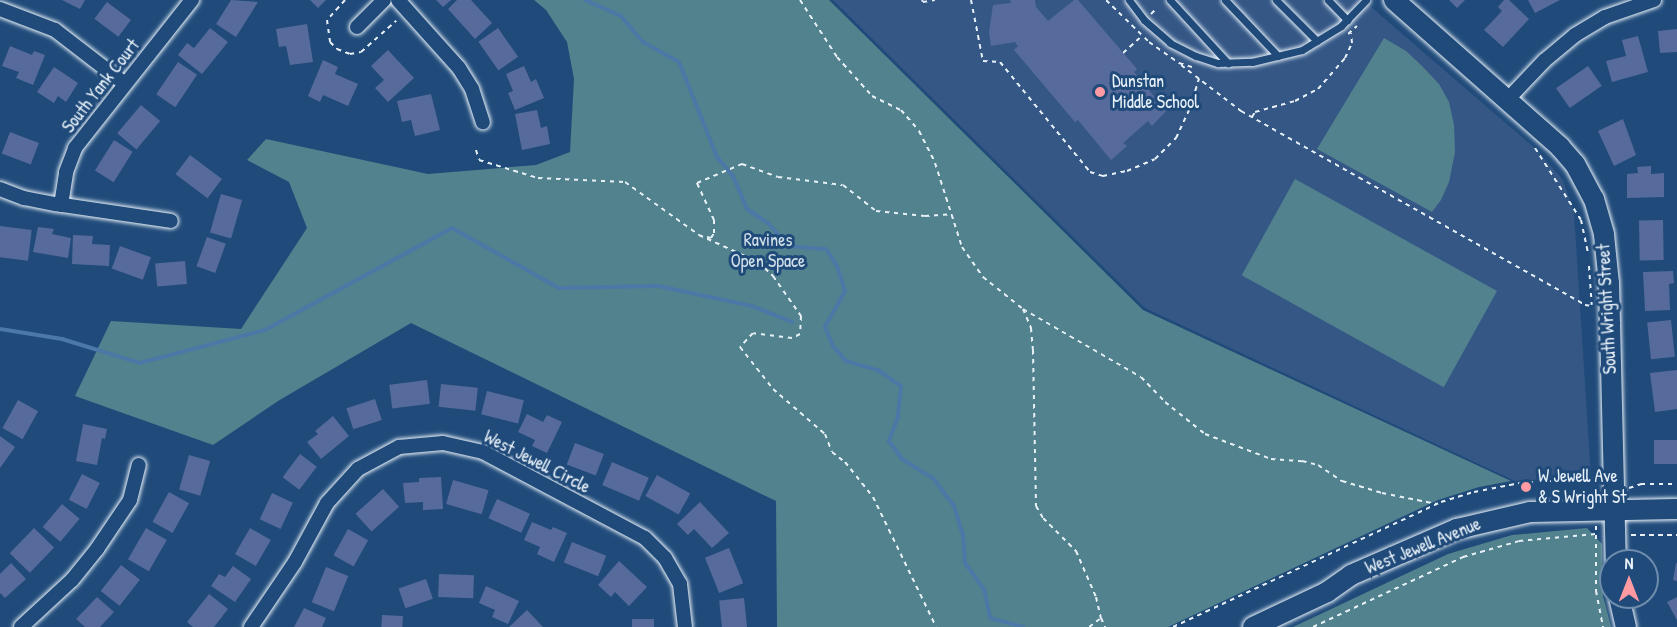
<!DOCTYPE html>
<style>
body{margin:0}
#map{position:relative;width:1677px;height:627px;overflow:hidden;background:#1f4a7a;font-family:"Patrick Hand",sans-serif}
div>[style]{position:absolute}
.built>*{inset:0;background:#345786}
.green>*{inset:0;background:#52828d;transform-origin:0 0}
.stream>*{height:4px;margin:-2px;padding:0 2px;transform-origin:2px;border-radius:2px;background:#4b78a6}
.building>*{inset:0;background:#566b9b;transform-origin:0 0}
.path>*{height:2px;margin-top:-1px;transform-origin:0;background:repeating-linear-gradient(90deg,#e8f1f8 0 4.5px,transparent 0 9px)}
.roads{filter:drop-shadow(0 0 2px #e8f1f8) drop-shadow(0 0 2px #e8f1f8)}
.lane>*{height:7px;margin:-3.5px;padding:0 3.5px;transform-origin:3.5px;border-radius:3.5px;background:#1f4a7a}
.street>*{height:14px;margin:-7px;padding:0 7px;transform-origin:7px;border-radius:7px;background:#1f4a7a}
.secondary>*{height:20px;margin:-10px;padding:0 10px;transform-origin:10px;border-radius:10px;background:#1f4a7a}
.dots>*{width:16px;height:16px;translate:-50% -50%;box-sizing:border-box;border:3px solid #1f4a7a;border-radius:50%}
span{translate:-50% -50%;white-space:nowrap;text-align:center;line-height:1.15;-webkit-text-stroke:6px #1f4a7a;paint-order:stroke}
.poi-label{font-size:18px;color:#e8f1f8}
.left{translate:0 -50%;text-align:left}
.street-label{font-size:18px;color:#e8f1f8}
.park-label{font-size:18px;color:#d2e0e8}
.north{position:absolute;left:1599px;top:549px;width:60px;height:60px;box-sizing:border-box;background:#1f4a7a;border:2px solid #6f8dac;border-radius:50%;rotate:0deg;font-size:16px;font-weight:700;line-height:24px;text-align:center;color:#e8f1f8}
.north::after{content:'';display:block;margin:auto;width:21px;height:27px;background:#ff9aa2;clip-path:polygon(50% 0,100% 100%,50% 72%,0 100%)}
</style>
<div id="map">
<div class="built">
<div style="clip-path:polygon(833px 0,1363px 0,1537px 150px,1563px 180px,1574px 213px,1591px 476px,1515px 481px,1145px 308px)"></div>
</div>
<div class="green">
<div style="clip-path:polygon(534px 0,829px 0,1143px 310px,1511px 481px,1479px 487px,1438px 500px,1168px 627px,777px 627px,776px 501px,411px 323px,278px 401px,213px 445px,75px 396px,111px 321px,241px 329px,307px 228px,289px 182px,247px 160px,266px 139px,428px 174px,536px 165px,570px 152px,574px 79px,567px 42px,546px 10px)"></div>
<div style="clip-path:polygon(1384px 38px,1406px 51px,1422px 66px,1439px 84px,1449px 102px,1454px 125px,1455px 152px,1449px 182px,1441px 200px,1432px 212px,1317px 149px)"></div>
<div style="left:1295px;top:179px;width:231px;height:110px;rotate:29deg"></div>
<div style="clip-path:polygon(1587px 528px,1602px 544px,1603px 596px,1611px 627px,1293px 627px,1448px 554px,1512px 535px)"></div>
</div>
<div class="stream">
<div style="left:585px;top:0;width:39px;rotate:24deg"></div>
<div style="left:621px;top:16px;width:34px;rotate:50deg"></div>
<div style="left:643px;top:42px;width:41px;rotate:29.1deg"></div>
<div style="left:679px;top:62px;width:102px;rotate:68.2deg"></div>
<div style="left:717px;top:157px;width:25px;rotate:50deg"></div>
<div style="left:733px;top:176px;width:36px;rotate:67deg"></div>
<div style="left:747px;top:209px;width:25px;rotate:34deg"></div>
<div style="left:768px;top:223px;width:30px;rotate:49deg"></div>
<div style="left:788px;top:246px;width:38px;rotate:5deg"></div>
<div style="left:826px;top:249px;width:20px;rotate:57deg"></div>
<div style="left:837px;top:266px;width:26px;rotate:72deg"></div>
<div style="left:845px;top:291px;width:41px;rotate:119.1deg"></div>
<div style="left:825px;top:327px;width:21px;rotate:67deg"></div>
<div style="left:833px;top:346px;width:20px;rotate:49deg"></div>
<div style="left:846px;top:361px;width:33px;rotate:16deg"></div>
<div style="left:878px;top:370px;width:28px;rotate:35deg"></div>
<div style="left:901px;top:386px;width:31px;rotate:96deg"></div>
<div style="left:898px;top:417px;width:26px;rotate:111deg"></div>
<div style="left:889px;top:441px;width:22px;rotate:54deg"></div>
<div style="left:902px;top:459px;width:36px;rotate:32deg"></div>
<div style="left:933px;top:478px;width:35px;rotate:53deg"></div>
<div style="left:954px;top:506px;width:30px;rotate:73deg"></div>
<div style="left:963px;top:535px;width:28px;rotate:86deg"></div>
<div style="left:965px;top:563px;width:32px;rotate:54deg"></div>
<div style="left:984px;top:589px;width:30px;rotate:78deg"></div>
<div style="left:990px;top:618px;width:34px;rotate:15deg"></div>
<div style="left:0;top:329px;width:63px;rotate:9.2deg"></div>
<div style="left:62px;top:339px;width:82px;rotate:17.1deg"></div>
<div style="left:140px;top:363px;width:129px;rotate:-14.8deg"></div>
<div style="left:265px;top:330px;width:213px;rotate:-28.6deg"></div>
<div style="left:452px;top:228px;width:123px;rotate:29.3deg"></div>
<div style="left:559px;top:288px;width:99px;rotate:-1.2deg"></div>
<div style="left:658px;top:286px;width:96px;rotate:12deg"></div>
<div style="left:752px;top:306px;width:43px;rotate:21.8deg"></div>
</div>
<div class="building">
<div style="clip-path:polygon(62px 0,85px 0,80px 9px)"></div>
<div style="clip-path:polygon(231px 0,258px 2px,236px 37px,216px 24px)"></div>
<div style="clip-path:polygon(310px 0,326px 0,318px 8px)"></div>
<div style="clip-path:polygon(436px 0,451px 0,443px 7px)"></div>
<div style="clip-path:polygon(457px 0,471px 0,492px 23px,475px 39px,448px 9px)"></div>
<div style="clip-path:polygon(1010px 0,1035px 0,1036px 7px,1048px 21px,1074px 0,1078px 0,1137px 69px,1134px 72px,1166px 111px,1152px 126px,1148px 121px,1123px 143px,1127px 146px,1111px 160px,1078px 120px,1075px 122px,1014px 50px,1018px 46px,1015px 42px,991px 46px,989px 32px,993px 5px,1011px 3px)"></div>
<div style="clip-path:polygon(1449px 0,1465px 0,1457px 8px)"></div>
<div style="clip-path:polygon(1504px 0,1509px 0,1529px 19px,1503px 47px,1484px 30px,1502px 11px,1498px 7px)"></div>
<div style="clip-path:polygon(1528px 0,1560px 0,1535px 13px)"></div>
<div style="left:107px;top:2px;width:30px;height:21px;rotate:37deg"></div>
<div style="clip-path:polygon(307px 24px,313px 62px,290px 65px,286px 46px,279px 47px,276px 29px)"></div>
<div style="clip-path:polygon(210px 28px,228px 42px,202px 74px,178px 55px,187px 43px,194px 48px)"></div>
<div style="left:498px;top:28px;width:35px;height:24px;rotate:55deg"></div>
<div style="clip-path:polygon(1677px 29px,1677px 52px,1660px 53px,1658px 31px)"></div>
<div style="clip-path:polygon(1638px 36px,1648px 72px,1612px 82px,1606px 61px,1626px 56px,1622px 40px)"></div>
<div style="clip-path:polygon(10px 46px,32px 55px,34px 51px,45px 55px,33px 85px,16px 78px,19px 72px,2px 66px)"></div>
<div style="clip-path:polygon(388px 50px,414px 78px,388px 102px,375px 88px,384px 80px,371px 66px)"></div>
<div style="clip-path:polygon(323px 60px,338px 67px,335px 74px,358px 84px,348px 106px,323px 95px,320px 102px,308px 96px)"></div>
<div style="left:178px;top:62px;width:23px;height:39px;rotate:34deg"></div>
<div style="clip-path:polygon(524px 66px,531px 82px,536px 79px,544px 98px,515px 110px,508px 93px,513px 91px,506px 74px)"></div>
<div style="left:1588px;top:66px;width:24px;height:39px;rotate:55deg"></div>
<div style="clip-path:polygon(54px 67px,78px 83px,66px 102px,58px 96px,54px 103px,37px 92px)"></div>
<div style="clip-path:polygon(431px 94px,440px 130px,415px 136px,411px 120px,402px 122px,397px 101px)"></div>
<div style="left:141px;top:105px;width:25px;height:37px;rotate:40deg"></div>
<div style="clip-path:polygon(537px 110px,541px 128px,547px 126px,550px 144px,522px 150px,515px 114px)"></div>
<div style="clip-path:polygon(1623px 119px,1636px 155px,1614px 166px,1598px 131px)"></div>
<div style="left:10px;top:132px;width:31px;height:23px;rotate:21deg"></div>
<div style="left:114px;top:140px;width:22px;height:36px;rotate:32deg"></div>
<div style="left:190px;top:155px;width:40px;height:24px;rotate:37deg"></div>
<div style="clip-path:polygon(1651px 166px,1651px 174px,1664px 173px,1664px 197px,1627px 198px,1627px 174px,1638px 173px,1637px 167px)"></div>
<div style="left:221px;top:194px;width:22px;height:40px;rotate:16deg"></div>
<div style="left:1663px;top:220px;width:40px;height:24px;rotate:89deg"></div>
<div style="left:0;top:226px;width:32px;height:31px;rotate:7deg"></div>
<div style="clip-path:polygon(38px 227px,54px 229px,52px 234px,71px 238px,68px 258px,33px 252px)"></div>
<div style="clip-path:polygon(73px 235px,93px 236px,92px 244px,110px 245px,109px 266px,72px 264px)"></div>
<div style="left:207px;top:237px;width:20px;height:31px;rotate:20deg"></div>
<div style="left:120px;top:246px;width:33px;height:24px;rotate:20deg"></div>
<div style="left:185px;top:261px;width:23px;height:30px;rotate:85deg"></div>
<div style="clip-path:polygon(1673px 271px,1674px 283px,1669px 284px,1670px 310px,1645px 311px,1643px 272px)"></div>
<div style="left:1671px;top:320px;width:37px;height:24px;rotate:84deg"></div>
<div style="clip-path:polygon(1677px 370px,1677px 409px,1655px 412px,1650px 373px)"></div>
<div style="left:427px;top:380px;width:24px;height:38px;rotate:83deg"></div>
<div style="left:441px;top:384px;width:37px;height:23px;rotate:6deg"></div>
<div style="left:487px;top:391px;width:38px;height:24px;rotate:14deg"></div>
<div style="left:375px;top:399px;width:22px;height:30px;rotate:72deg"></div>
<div style="left:18px;top:400px;width:23px;height:32px;rotate:29deg"></div>
<div style="clip-path:polygon(527px 414px,543px 422px,547px 415px,562px 422px,547px 453px,532px 446px,535px 440px,518px 432px)"></div>
<div style="clip-path:polygon(333px 416px,349px 436px,321px 459px,307px 442px,318px 434px,315px 431px)"></div>
<div style="clip-path:polygon(83px 424px,107px 429px,105px 439px,102px 438px,97px 465px,76px 461px)"></div>
<div style="clip-path:polygon(0 436px,15px 447px,0 468px)"></div>
<div style="left:1654px;top:440px;width:23px;height:24px"></div>
<div style="left:575px;top:443px;width:31px;height:23px;rotate:21deg"></div>
<div style="left:300px;top:454px;width:21px;height:29px;rotate:37deg"></div>
<div style="left:189px;top:455px;width:22px;height:36px;rotate:16deg"></div>
<div style="left:612px;top:462px;width:40px;height:25px;rotate:23deg"></div>
<div style="left:82px;top:474px;width:20px;height:29px;rotate:27deg"></div>
<div style="left:657px;top:475px;width:38px;height:24px;rotate:29deg"></div>
<div style="clip-path:polygon(441px 477px,443px 509px,423px 510px,423px 502px,405px 503px,403px 483px,419px 482px,419px 478px)"></div>
<div style="left:453px;top:480px;width:37px;height:25px;rotate:16deg"></div>
<div style="left:383px;top:489px;width:24px;height:37px;rotate:48deg"></div>
<div style="left:169px;top:492px;width:23px;height:34px;rotate:29deg"></div>
<div style="left:272px;top:493px;width:23px;height:29px;rotate:25deg"></div>
<div style="left:497px;top:499px;width:36px;height:21px;rotate:24deg"></div>
<div style="clip-path:polygon(700px 502px,729px 533px,712px 548px,694px 529px,688px 535px,677px 524px)"></div>
<div style="left:62px;top:504px;width:23px;height:30px;rotate:40deg"></div>
<div style="clip-path:polygon(532px 522px,551px 530px,553px 527px,567px 533px,554px 562px,537px 554px,540px 547px,524px 540px)"></div>
<div style="left:34px;top:528px;width:28px;height:35px;rotate:44deg"></div>
<div style="left:146px;top:528px;width:24px;height:36px;rotate:30deg"></div>
<div style="left:250px;top:528px;width:24px;height:30px;rotate:30deg"></div>
<div style="left:348px;top:529px;width:23px;height:30px;rotate:29deg"></div>
<div style="left:572px;top:542px;width:37px;height:22px;rotate:22deg"></div>
<div style="left:729px;top:548px;width:38px;height:26px;rotate:68deg"></div>
<div style="clip-path:polygon(619px 561px,647px 587px,629px 606px,615px 592px,611px 597px,598px 585px)"></div>
<div style="clip-path:polygon(11px 563px,26px 579px,5px 598px,0 593px,0 574px)"></div>
<div style="clip-path:polygon(1676px 563px,1677px 563px,1677px 581px,1673px 580px)"></div>
<div style="left:121px;top:565px;width:24px;height:33px;rotate:38deg"></div>
<div style="clip-path:polygon(233px 566px,251px 579px,235px 602px,211px 586px,219px 574px,225px 577px)"></div>
<div style="left:326px;top:567px;width:24px;height:38px;rotate:22deg"></div>
<div style="left:439px;top:574px;width:35px;height:23px;rotate:2deg"></div>
<div style="left:426px;top:579px;width:21px;height:29px;rotate:71deg"></div>
<div style="clip-path:polygon(486px 586px,519px 601px,508px 624px,492px 617px,495px 610px,479px 603px)"></div>
<div style="clip-path:polygon(209px 594px,228px 609px,214px 627px,193px 627px,187px 622px)"></div>
<div style="clip-path:polygon(97px 597px,114px 612px,100px 627px,85px 627px,76px 619px)"></div>
<div style="clip-path:polygon(1677px 597px,1677px 620px,1667px 602px)"></div>
<div style="left:744px;top:598px;width:29px;height:25px;rotate:84deg"></div>
<div style="clip-path:polygon(304px 608px,326px 618px,322px 627px,294px 627px)"></div>
<div style="clip-path:polygon(527px 610px,543px 627px,509px 627px)"></div>
<div style="left:382px;top:615px;width:21px;height:12px;rotate:3deg"></div>
<div style="left:654px;top:619px;width:8px;height:22px;rotate:90deg"></div>
</div>
<div class="path">
<div style="left:345px;top:0;width:27px;rotate:132deg"></div>
<div style="left:327px;top:20px;width:22px;rotate:82deg"></div>
<div style="left:330px;top:42px;width:10px;rotate:45deg"></div>
<div style="left:337px;top:49px;width:14px;rotate:21deg"></div>
<div style="left:350px;top:54px;width:11px;rotate:-10deg"></div>
<div style="left:361px;top:52px;width:47px;rotate:-41.5deg"></div>
<div style="left:800px;top:0;width:68px;rotate:57deg"></div>
<div style="left:837px;top:57px;width:52px;rotate:48.1deg"></div>
<div style="left:872px;top:96px;width:32px;rotate:26deg"></div>
<div style="left:901px;top:110px;width:28px;rotate:49deg"></div>
<div style="left:919px;top:131px;width:36px;rotate:63deg"></div>
<div style="left:935px;top:163px;width:88px;rotate:72.2deg"></div>
<div style="left:962px;top:247px;width:37px;rotate:55deg"></div>
<div style="left:983px;top:277px;width:51px;rotate:38.7deg"></div>
<div style="left:1023px;top:309px;width:136px;rotate:30deg"></div>
<div style="left:1141px;top:377px;width:35px;rotate:46deg"></div>
<div style="left:1165px;top:402px;width:51px;rotate:38.7deg"></div>
<div style="left:1205px;top:434px;width:71px;rotate:20.7deg"></div>
<div style="left:1271px;top:459px;width:31px;rotate:4deg"></div>
<div style="left:1302px;top:461px;width:16px;rotate:14deg"></div>
<div style="left:1318px;top:465px;width:29px;rotate:34deg"></div>
<div style="left:1342px;top:481px;width:42px;rotate:16.7deg"></div>
<div style="left:1382px;top:493px;width:56px;rotate:11.3deg"></div>
<div style="left:922px;top:0;width:2px;rotate:63deg"></div>
<div style="left:923px;top:2px;width:12px;rotate:-9deg"></div>
<div style="left:971px;top:0;width:62px;rotate:78.9deg"></div>
<div style="left:983px;top:61px;width:17px;rotate:3deg"></div>
<div style="left:1000px;top:62px;width:142px;rotate:50.7deg"></div>
<div style="left:1090px;top:172px;width:14px;rotate:17deg"></div>
<div style="left:1103px;top:176px;width:25px;rotate:-12deg"></div>
<div style="left:1127px;top:171px;width:30px;rotate:-23deg"></div>
<div style="left:1155px;top:159px;width:30px;rotate:-45deg"></div>
<div style="left:1176px;top:138px;width:33px;rotate:-65deg"></div>
<div style="left:1190px;top:108px;width:31px;rotate:-73deg"></div>
<div style="left:1106px;top:0;width:60px;rotate:44.3deg"></div>
<div style="left:1149px;top:42px;width:37px;rotate:35deg"></div>
<div style="left:1179px;top:63px;width:14px;rotate:17deg"></div>
<div style="left:1151px;top:14px;width:6px;rotate:-45deg"></div>
<div style="left:1348px;top:34px;width:12px;rotate:-42deg"></div>
<div style="left:1123px;top:53px;width:25px;rotate:-42deg"></div>
<div style="left:1181px;top:65px;width:76px;rotate:37.5deg"></div>
<div style="left:1241px;top:111px;width:395px;rotate:29.4deg"></div>
<div style="left:1585px;top:305px;width:7px;rotate:8deg"></div>
<div style="left:1252px;top:117px;width:6px;rotate:-59deg"></div>
<div style="left:1255px;top:112px;width:41px;rotate:-15.4deg"></div>
<div style="left:1295px;top:101px;width:26px;rotate:-28deg"></div>
<div style="left:1318px;top:89px;width:41px;rotate:-48.9deg"></div>
<div style="left:1345px;top:58px;width:17px;rotate:-65deg"></div>
<div style="left:1352px;top:43px;width:10px;rotate:-96deg"></div>
<div style="left:1535px;top:148px;width:85px;rotate:57.4deg"></div>
<div style="left:1581px;top:220px;width:35px;rotate:78deg"></div>
<div style="left:476px;top:150px;width:10px;rotate:73deg"></div>
<div style="left:479px;top:160px;width:62px;rotate:17deg"></div>
<div style="left:538px;top:178px;width:87px;rotate:2.6deg"></div>
<div style="left:625px;top:182px;width:91px;rotate:35.6deg"></div>
<div style="left:699px;top:235px;width:65px;rotate:24.6deg"></div>
<div style="left:758px;top:262px;width:21px;rotate:43deg"></div>
<div style="left:773px;top:276px;width:49px;rotate:55deg"></div>
<div style="left:801px;top:316px;width:18px;rotate:93deg"></div>
<div style="left:800px;top:334px;width:9px;rotate:153deg"></div>
<div style="left:792px;top:338px;width:39px;rotate:-173deg"></div>
<div style="left:753px;top:333px;width:19px;rotate:133deg"></div>
<div style="left:740px;top:347px;width:53px;rotate:51.8deg"></div>
<div style="left:773px;top:389px;width:69px;rotate:40.9deg"></div>
<div style="left:825px;top:434px;width:19px;rotate:69deg"></div>
<div style="left:832px;top:452px;width:16px;rotate:38deg"></div>
<div style="left:845px;top:462px;width:45px;rotate:51.3deg"></div>
<div style="left:873px;top:497px;width:144px;rotate:64.1deg"></div>
<div style="left:707px;top:237px;width:4px;rotate:14deg"></div>
<div style="left:711px;top:238px;width:6px;rotate:-59deg"></div>
<div style="left:714px;top:233px;width:13px;rotate:-90deg"></div>
<div style="left:714px;top:220px;width:41px;rotate:-114.7deg"></div>
<div style="left:697px;top:183px;width:49px;rotate:-22.9deg"></div>
<div style="left:742px;top:164px;width:38px;rotate:20deg"></div>
<div style="left:778px;top:177px;width:65px;rotate:7deg"></div>
<div style="left:843px;top:185px;width:42px;rotate:38.2deg"></div>
<div style="left:876px;top:211px;width:49px;rotate:5.8deg"></div>
<div style="left:925px;top:216px;width:26px;rotate:-4deg"></div>
<div style="left:1589px;top:266px;width:39px;rotate:86deg"></div>
<div style="left:1023px;top:309px;width:21px;rotate:67deg"></div>
<div style="left:1031px;top:328px;width:22px;rotate:85deg"></div>
<div style="left:1033px;top:350px;width:156px;rotate:88.9deg"></div>
<div style="left:1036px;top:506px;width:14px;rotate:60deg"></div>
<div style="left:1043px;top:518px;width:47px;rotate:45deg"></div>
<div style="left:1076px;top:551px;width:50px;rotate:66.5deg"></div>
<div style="left:1096px;top:597px;width:22px;rotate:77deg"></div>
<div style="left:1629px;top:488px;width:13px;rotate:-18deg"></div>
<div style="left:1641px;top:484px;width:36px"></div>
<div style="left:1596px;top:526px;width:65px;rotate:90deg"></div>
<div style="left:1596px;top:591px;width:37px;rotate:79deg"></div>
<div style="left:1631px;top:535px;width:46px"></div>
<div style="left:1089px;top:627px;width:15px;rotate:-37deg"></div>
<div style="left:1101px;top:618px;width:10px;rotate:66deg"></div>
<div style="left:1173px;top:627px;width:296px;rotate:-25deg"></div>
<div style="left:1441px;top:502px;width:34px;rotate:-17deg"></div>
<div style="left:1474px;top:492px;width:47px;rotate:-11.1deg"></div>
<div style="left:1520px;top:483px;width:78px;rotate:-3.7deg"></div>
<div style="left:1313px;top:627px;width:166px;rotate:-25deg"></div>
<div style="left:1463px;top:557px;width:58px;rotate:-15.9deg"></div>
<div style="left:1519px;top:541px;width:77px;rotate:-5.2deg"></div>
</div>
<div class="roads">
<div class="lane">
<div style="left:1129px;top:0;width:25px;rotate:53deg"></div>
<div style="left:1144px;top:20px;width:35px;rotate:41deg"></div>
<div style="left:1170px;top:43px;width:29px;rotate:27deg"></div>
<div style="left:1196px;top:56px;width:23px;rotate:18deg"></div>
<div style="left:1218px;top:63px;width:34px;rotate:-2deg"></div>
<div style="left:1252px;top:62px;width:51px;rotate:-13.5deg"></div>
<div style="left:1302px;top:50px;width:46px;rotate:-31.6deg"></div>
<div style="left:1341px;top:26px;width:36px;rotate:-46deg"></div>
<div style="left:1170px;top:0;width:86px;rotate:47.4deg"></div>
<div style="left:1225px;top:0;width:77px;rotate:46.6deg"></div>
<div style="left:1276px;top:0;width:58px;rotate:45deg"></div>
<div style="left:1328px;top:0;width:28px;rotate:46deg"></div>
</div>
<div class="street">
<div style="left:398px;top:0;width:91px;rotate:48.1deg"></div>
<div style="left:459px;top:68px;width:25px;rotate:58deg"></div>
<div style="left:472px;top:89px;width:35px;rotate:72deg"></div>
<div style="left:0;top:9px;width:59px;rotate:20.9deg"></div>
<div style="left:55px;top:30px;width:88px;rotate:37.6deg"></div>
<div style="left:357px;top:27px;width:38px;rotate:-45deg"></div>
<div style="left:1507px;top:100px;width:54px;rotate:-46.5deg"></div>
<div style="left:1544px;top:61px;width:40px;rotate:-40deg"></div>
<div style="left:1575px;top:35px;width:35px;rotate:-31deg"></div>
<div style="left:1605px;top:17px;width:52px;rotate:-19.1deg"></div>
<div style="left:0;top:189px;width:26px;rotate:21deg"></div>
<div style="left:24px;top:198px;width:33px;rotate:11deg"></div>
<div style="left:56px;top:204px;width:116px;rotate:8.4deg"></div>
<div style="left:61px;top:205px;width:33px;rotate:-81deg"></div>
<div style="left:66px;top:172px;width:26px;rotate:-69deg"></div>
<div style="left:75px;top:148px;width:189px;rotate:-51.7deg"></div>
<div style="left:21px;top:627px;width:69px;rotate:-42.7deg"></div>
<div style="left:72px;top:580px;width:40px;rotate:-51deg"></div>
<div style="left:97px;top:549px;width:59px;rotate:-56deg"></div>
<div style="left:130px;top:500px;width:36px;rotate:-76deg"></div>
<div style="left:251px;top:627px;width:78px;rotate:-55.9deg"></div>
<div style="left:295px;top:562px;width:67px;rotate:-61.5deg"></div>
<div style="left:327px;top:503px;width:46px;rotate:-47.6deg"></div>
<div style="left:358px;top:469px;width:47px;rotate:-28.2deg"></div>
<div style="left:399px;top:447px;width:44px;rotate:-5.2deg"></div>
<div style="left:443px;top:443px;width:41px;rotate:12.7deg"></div>
<div style="left:483px;top:452px;width:183px;rotate:28deg"></div>
<div style="left:645px;top:538px;width:28px;rotate:45deg"></div>
<div style="left:665px;top:558px;width:30px;rotate:60deg"></div>
<div style="left:680px;top:584px;width:43px;rotate:83.4deg"></div>
</div>
<div class="secondary">
<div style="left:1394px;top:0;width:222px;rotate:41.5deg"></div>
<div style="left:1560px;top:147px;width:23px;rotate:49deg"></div>
<div style="left:1575px;top:164px;width:40px;rotate:62deg"></div>
<div style="left:1594px;top:199px;width:37px;rotate:74deg"></div>
<div style="left:1604px;top:235px;width:48px;rotate:84.1deg"></div>
<div style="left:1609px;top:283px;width:278px;rotate:88.6deg"></div>
<div style="left:1619px;top:597px;width:31px;rotate:77deg"></div>
<div style="left:1253px;top:627px;width:82px;rotate:-25.3deg"></div>
<div style="left:1327px;top:592px;width:29px;rotate:-35deg"></div>
<div style="left:1351px;top:575px;width:116px;rotate:-23.5deg"></div>
<div style="left:1457px;top:529px;width:75px;rotate:-13.1deg"></div>
<div style="left:1530px;top:512px;width:147px;rotate:-1.2deg"></div>
</div>
</div>
<div class="dots">
<div style="left:1100px;top:92px;background:#ff9aa2"></div>
<div style="left:1526px;top:487px;background:#ff9aa2"></div>
</div>
<div class="poi-label">
<span class="left" style="left:1112px;top:92px">Dunstan<br>Middle School</span>
<span class="left" style="left:1538px;top:487px">W Jewell Ave<br>&amp; S Wright St</span>
</div>
<div class="street-label">
<span style="left:101px;top:86px;rotate:-52deg">South Yank Court</span>
<span style="left:1607px;top:309px;rotate:-93deg">South Wright Street</span>
<span style="left:537px;top:462px;rotate:27deg">West Jewell Circle</span>
<span style="left:1423px;top:546px;rotate:-22deg">West Jewell Avenue</span>
</div>
<div class="park-label">
<span style="left:768px;top:251px">Ravines<br>Open Space</span>
</div>
<div class="north">N</div>
</div>
